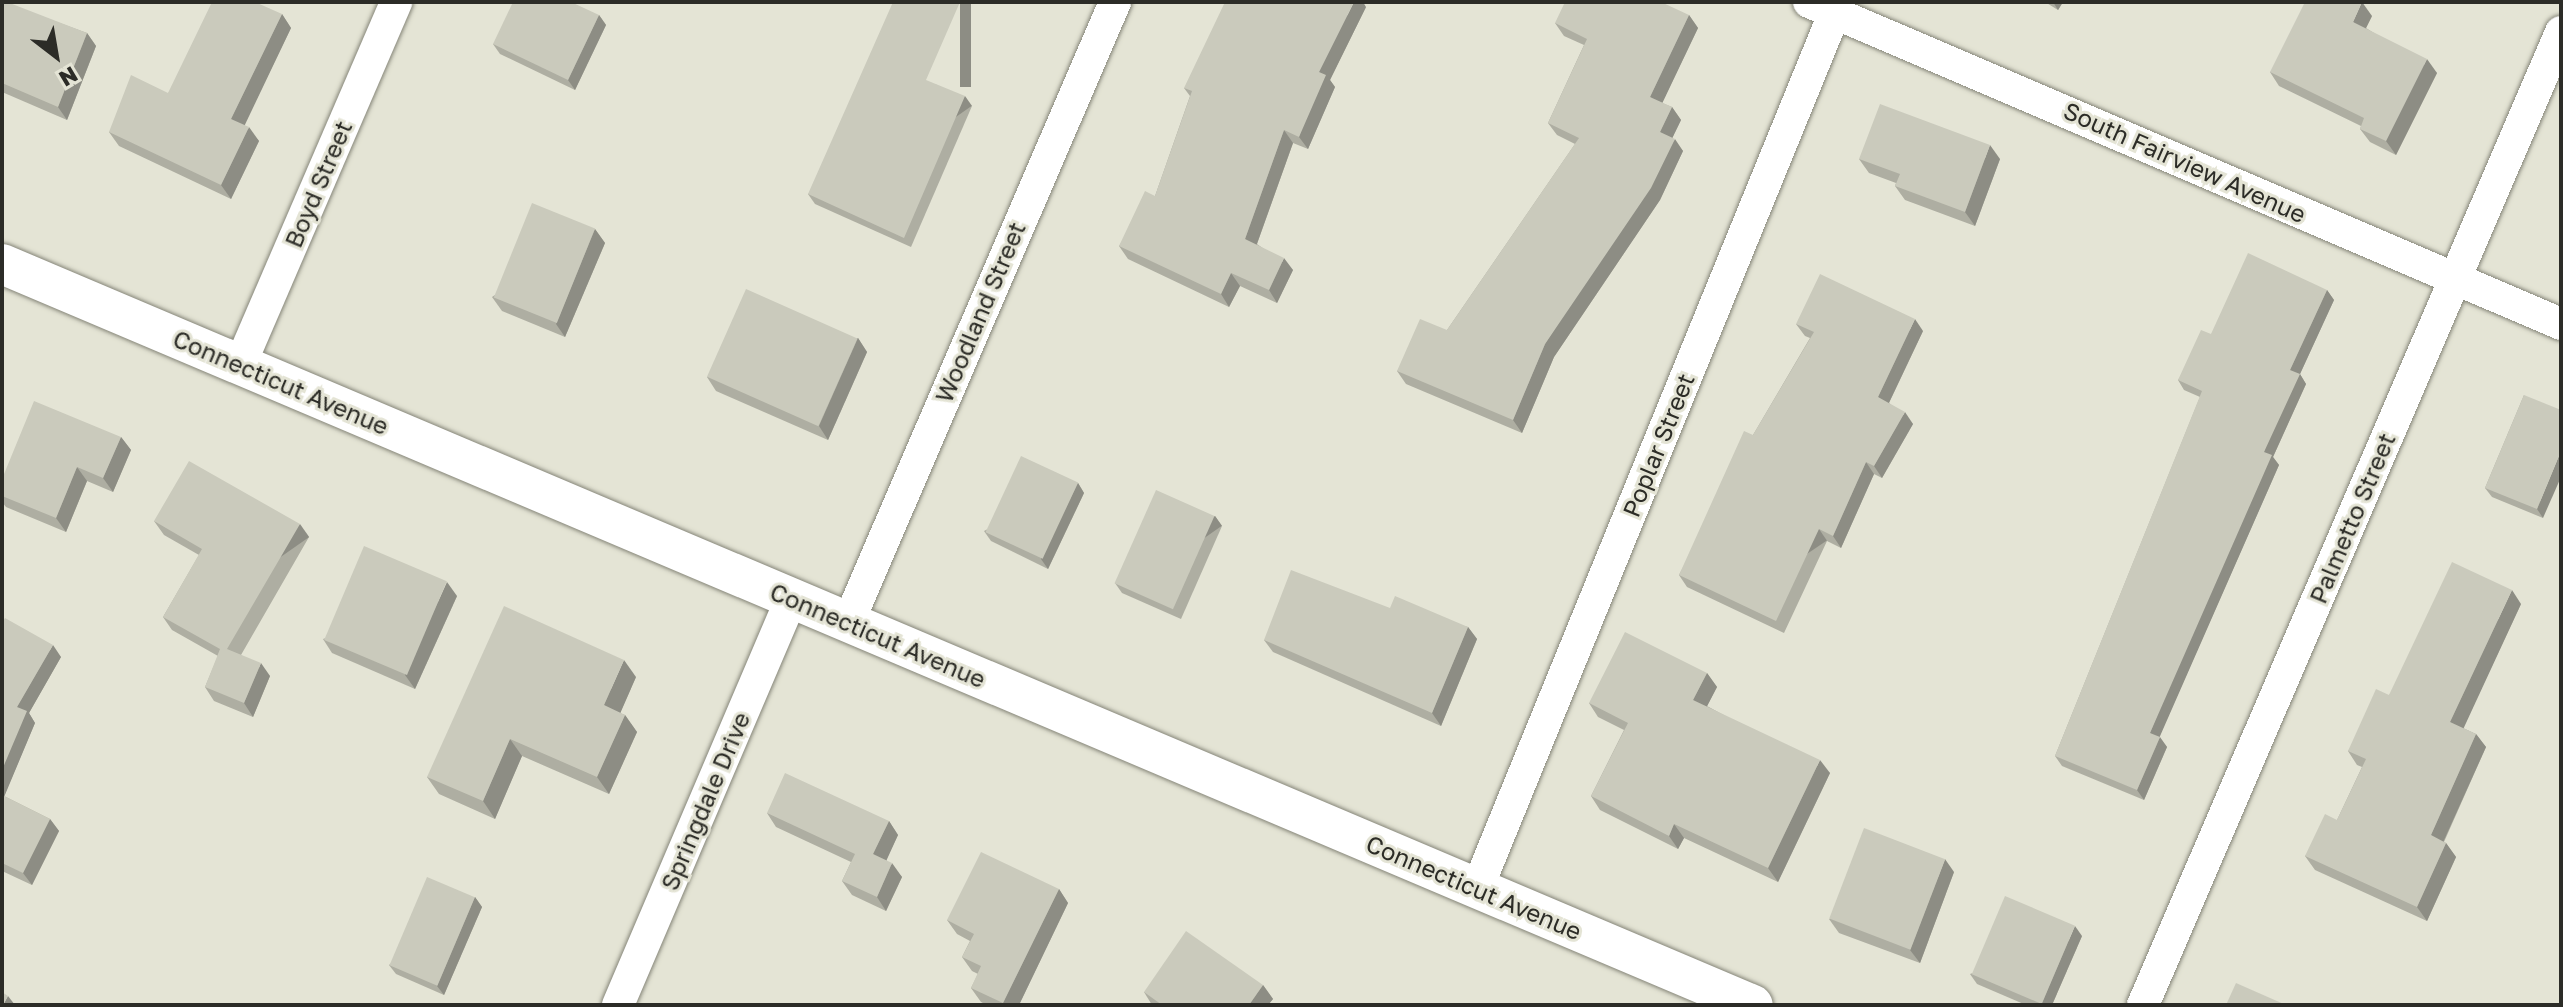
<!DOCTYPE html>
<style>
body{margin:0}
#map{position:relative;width:2563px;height:1007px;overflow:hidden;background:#e4e4d5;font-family:"Golos Text",sans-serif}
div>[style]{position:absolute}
.roads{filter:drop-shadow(0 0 2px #858578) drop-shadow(0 0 2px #858578)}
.minor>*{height:32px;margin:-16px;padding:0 16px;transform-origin:16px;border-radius:16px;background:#fff}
.tertiary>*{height:40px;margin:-20px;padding:0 20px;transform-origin:20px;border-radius:20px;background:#fff}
.wall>*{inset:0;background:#aeaea2}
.shaded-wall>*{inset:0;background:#8d8d84;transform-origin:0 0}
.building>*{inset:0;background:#cacabc;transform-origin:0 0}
span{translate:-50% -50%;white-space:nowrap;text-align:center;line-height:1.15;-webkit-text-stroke:6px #e4e4d5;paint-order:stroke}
.street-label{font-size:24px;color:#2c2c27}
.frame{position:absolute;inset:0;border:4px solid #2c2c27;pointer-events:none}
.north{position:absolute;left:16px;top:16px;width:80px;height:80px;-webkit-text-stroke:6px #e4e4d5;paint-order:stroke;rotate:149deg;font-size:22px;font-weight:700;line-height:32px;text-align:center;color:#2c2c27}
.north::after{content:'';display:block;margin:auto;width:28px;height:36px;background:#2c2c27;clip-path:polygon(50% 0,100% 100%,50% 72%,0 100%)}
</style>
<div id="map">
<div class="roads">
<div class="minor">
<div style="left:1809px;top:2px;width:818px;rotate:23.18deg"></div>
<div style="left:240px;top:365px;width:395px;rotate:-66.7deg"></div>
<div style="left:848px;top:623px;width:676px;rotate:-66.73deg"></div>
<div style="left:1477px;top:889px;width:958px;rotate:-67.8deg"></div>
<div style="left:618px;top:1005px;width:444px;rotate:-66.9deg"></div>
<div style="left:2143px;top:1005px;width:1059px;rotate:-66.75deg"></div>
</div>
<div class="tertiary">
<div style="left:2px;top:264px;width:1901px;rotate:22.94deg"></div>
</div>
</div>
<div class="wall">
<div style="clip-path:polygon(2px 2px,87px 33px,96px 46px,67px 120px,2px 92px)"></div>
<div style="clip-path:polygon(2045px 2px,2063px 2px,2058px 10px)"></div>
<div style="clip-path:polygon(1366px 7px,1330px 80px,1335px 87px,1308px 149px,1293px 143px,1257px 244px,1293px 270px,1277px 303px,1240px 286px,1229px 307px,1128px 259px,1119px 246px,1155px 196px,1190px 96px,1184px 88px)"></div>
<div style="clip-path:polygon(282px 14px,291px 28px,244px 125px,259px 141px,231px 199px,119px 146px,109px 132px,168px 93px)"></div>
<div style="clip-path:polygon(599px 15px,606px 25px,575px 90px,500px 54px,493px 44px)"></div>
<div style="clip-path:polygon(1689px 15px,1698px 28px,1662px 103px,1672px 107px,1681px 120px,1672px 138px,1683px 151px,1660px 200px,1554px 357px,1522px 433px,1406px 384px,1397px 371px,1447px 330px,1575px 144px,1557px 135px,1548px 123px,1584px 45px,1564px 36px,1555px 23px)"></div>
<div style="clip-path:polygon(2372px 16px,2366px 28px,2437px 73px,2396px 155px,2370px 142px,2360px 129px,2361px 126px,2279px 86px,2270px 72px)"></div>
<div style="clip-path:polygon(935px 84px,972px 106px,911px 247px,815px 204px,808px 194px)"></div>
<div style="clip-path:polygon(1859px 159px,2000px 159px,1975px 226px,1905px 200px,1895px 186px,1896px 183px,1869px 173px)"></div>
<div style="clip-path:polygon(595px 229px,605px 243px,565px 337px,502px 311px,492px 297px)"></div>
<div style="clip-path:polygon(2327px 290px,2334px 300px,2300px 374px,2306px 384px,2273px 457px,2279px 465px,2159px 737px,2167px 747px,2144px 800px,2062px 766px,2055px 756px,2200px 397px,2184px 390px,2178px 380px,2211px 334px)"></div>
<div style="clip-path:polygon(1796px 324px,1923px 331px,1889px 403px,1913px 424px,1882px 478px,1874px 474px,1841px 548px,1827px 541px,1784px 633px,1687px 587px,1679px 575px,1753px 435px,1810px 338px,1805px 336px)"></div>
<div style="clip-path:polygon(858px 338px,867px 352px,828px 440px,716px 391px,707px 377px)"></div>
<div style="clip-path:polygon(2524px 395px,2543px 518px,2492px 497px,2485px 488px)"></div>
<div style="clip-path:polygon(121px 437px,131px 450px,113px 492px,87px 481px,66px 532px,6px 507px,2px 502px,2px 479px)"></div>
<div style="clip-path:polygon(1078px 483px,1084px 493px,1048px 569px,991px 541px,984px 531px)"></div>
<div style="clip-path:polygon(1215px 516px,1222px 526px,1181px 619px,1122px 593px,1115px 583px)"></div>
<div style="clip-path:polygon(154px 521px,309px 537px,241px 655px,270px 676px,253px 717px,214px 701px,205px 687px,218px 656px,172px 630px,163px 617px,199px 555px,164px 535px)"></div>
<div style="clip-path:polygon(457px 596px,415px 689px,332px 653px,323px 639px)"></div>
<div style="clip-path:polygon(2521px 604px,2463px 728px,2476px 734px,2486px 747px,2444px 842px,2446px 843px,2456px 857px,2427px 921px,2315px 870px,2305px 856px,2337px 820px,2362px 767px,2357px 765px,2348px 751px,2389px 695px)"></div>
<div style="clip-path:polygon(1390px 608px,1468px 627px,1477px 639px,1441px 726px,1273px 652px,1264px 640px)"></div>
<div style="clip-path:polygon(2px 623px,61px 657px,29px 713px,35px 723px,4px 796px,50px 819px,59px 831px,32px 885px,2px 871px)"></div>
<div style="clip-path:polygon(1707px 673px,1717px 687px,1707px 706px,1830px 773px,1778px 882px,1684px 838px,1678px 849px,1600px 810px,1591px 796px,1624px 730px,1598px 717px,1589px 703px)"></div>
<div style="clip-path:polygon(636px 677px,620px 713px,625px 715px,637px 732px,609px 794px,522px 756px,495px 819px,439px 794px,427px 777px)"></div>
<div style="clip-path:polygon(767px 813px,889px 821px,898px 835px,886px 860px,902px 877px,886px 911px,852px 895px,842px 881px,851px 862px,776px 827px)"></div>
<div style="clip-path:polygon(1954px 872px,1920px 963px,1839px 933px,1829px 919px)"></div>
<div style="clip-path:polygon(1059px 889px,1068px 903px,1019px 1005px,987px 1005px,981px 1002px,971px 988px,978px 974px,972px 971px,962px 957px,970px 941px,957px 934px,947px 920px)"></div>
<div style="clip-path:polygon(475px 897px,482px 907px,444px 995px,396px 974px,389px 965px)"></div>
<div style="clip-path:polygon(2082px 936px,2052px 1005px,2026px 1005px,1977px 984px,1970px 974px)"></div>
<div style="clip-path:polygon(1263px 985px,1273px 999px,1268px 1005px,1152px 1005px,1144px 992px)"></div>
</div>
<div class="shaded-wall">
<div style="left:960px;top:2px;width:11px;height:85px"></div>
<div style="clip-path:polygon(1354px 2px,1363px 2px,1366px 7px,1330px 80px,1335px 87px,1308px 149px,1299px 137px,1319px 72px)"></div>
<div style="clip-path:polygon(2053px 2px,2063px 2px,2058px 10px)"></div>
<div style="clip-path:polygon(2362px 2px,2372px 16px,2362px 36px,2353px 22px)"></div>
<div style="clip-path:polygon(282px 14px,291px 28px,241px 133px,231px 119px)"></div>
<div style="clip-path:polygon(599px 15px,606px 25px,575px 90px,568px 80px)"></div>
<div style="clip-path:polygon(1689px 15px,1698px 28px,1659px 110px,1650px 97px)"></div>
<div style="clip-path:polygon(87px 33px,96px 46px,67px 120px,58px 107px)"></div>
<div style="clip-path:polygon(2427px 59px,2437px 73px,2396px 155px,2386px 141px)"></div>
<div style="left:965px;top:96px;width:12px;height:155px;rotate:55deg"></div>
<div style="clip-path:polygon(1672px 107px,1681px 120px,1669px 145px,1660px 132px)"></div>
<div style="clip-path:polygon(249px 127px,259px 141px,231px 199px,221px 185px)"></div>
<div style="clip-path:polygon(1284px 130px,1293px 143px,1254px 252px,1245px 239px)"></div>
<div style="clip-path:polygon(1675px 139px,1683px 151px,1660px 200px,1554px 357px,1522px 433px,1513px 420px,1545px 344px)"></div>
<div style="clip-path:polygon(1990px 145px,2000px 159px,1975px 226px,1965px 212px)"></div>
<div style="clip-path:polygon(595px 229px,605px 243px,565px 337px,556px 324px)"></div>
<div style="clip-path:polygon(1284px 258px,1293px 270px,1277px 303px,1269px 290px)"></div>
<div style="clip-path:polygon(1231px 273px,1240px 286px,1229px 307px,1221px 294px)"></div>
<div style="clip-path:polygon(2327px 290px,2334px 300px,2300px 374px,2306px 384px,2273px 457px,2279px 465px,2157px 743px,2150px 733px,2264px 452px,2290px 370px)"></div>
<div style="clip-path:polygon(1915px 319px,1923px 331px,1886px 409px,1878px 397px)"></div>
<div style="clip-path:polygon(858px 338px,867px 352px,828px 440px,819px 426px)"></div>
<div style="clip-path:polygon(1905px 412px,1913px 424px,1882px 478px,1874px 466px)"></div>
<div style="clip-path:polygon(121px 437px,131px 450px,113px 492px,103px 478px)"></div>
<div style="clip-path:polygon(2561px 451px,2561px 477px,2543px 518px,2537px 509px)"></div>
<div style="clip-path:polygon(1866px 462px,1874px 474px,1841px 548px,1833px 536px)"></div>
<div style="clip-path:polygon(77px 467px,87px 481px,66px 532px,56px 518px)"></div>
<div style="clip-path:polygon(1078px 483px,1084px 493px,1048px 569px,1041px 559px)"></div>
<div style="left:1215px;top:516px;width:12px;height:102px;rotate:55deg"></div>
<div style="left:300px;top:524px;width:16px;height:145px;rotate:55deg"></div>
<div style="left:1819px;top:529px;width:14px;height:102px;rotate:56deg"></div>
<div style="clip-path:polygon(447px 582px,457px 596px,415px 689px,405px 675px)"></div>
<div style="clip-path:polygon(2512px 590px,2521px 604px,2460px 736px,2450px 722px)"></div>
<div style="clip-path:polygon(1468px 627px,1477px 639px,1441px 726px,1432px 713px)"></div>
<div style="clip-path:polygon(53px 645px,61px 657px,29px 713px,35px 723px,2px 802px,2px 770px,17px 707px)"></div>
<div style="clip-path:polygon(624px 660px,636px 677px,616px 723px,604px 705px)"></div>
<div style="clip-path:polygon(261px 663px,270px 676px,253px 717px,244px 703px)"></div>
<div style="clip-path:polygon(1707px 673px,1717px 687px,1703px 714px,1693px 700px)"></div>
<div style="clip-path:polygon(625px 715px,637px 732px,609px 794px,597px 777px)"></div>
<div style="clip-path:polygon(2476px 734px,2486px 747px,2440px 849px,2431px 835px)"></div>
<div style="clip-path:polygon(2160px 737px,2167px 747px,2144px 800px,2137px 790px)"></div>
<div style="clip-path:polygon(510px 739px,522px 756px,495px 819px,483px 801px)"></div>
<div style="clip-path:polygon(1820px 760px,1830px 773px,1778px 882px,1768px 868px)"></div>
<div style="clip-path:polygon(50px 819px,59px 831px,32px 885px,23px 873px)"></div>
<div style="clip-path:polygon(889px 821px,898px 835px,883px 868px,873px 854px)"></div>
<div style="clip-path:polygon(1674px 824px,1684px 838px,1678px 849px,1669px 836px)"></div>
<div style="clip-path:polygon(2446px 843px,2456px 857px,2427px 921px,2417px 907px)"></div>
<div style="clip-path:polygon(1945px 859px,1954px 872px,1920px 963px,1910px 950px)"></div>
<div style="clip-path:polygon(892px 863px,902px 877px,886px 911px,877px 897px)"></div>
<div style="clip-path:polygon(1059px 889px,1068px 903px,1019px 1005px,1004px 1005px,1003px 1003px)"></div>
<div style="clip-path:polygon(475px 897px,482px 907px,444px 995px,437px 986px)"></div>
<div style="clip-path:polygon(2075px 926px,2082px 936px,2052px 1005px,2041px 1005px)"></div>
<div style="clip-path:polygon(1263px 985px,1273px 999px,1268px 1005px,1249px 1005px)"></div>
<div style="clip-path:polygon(8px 996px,15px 1005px,3px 1005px)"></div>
</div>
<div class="building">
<div style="clip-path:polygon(2px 2px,7px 2px,87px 33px,58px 107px,2px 83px)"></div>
<div style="clip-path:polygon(212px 2px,255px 2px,282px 14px,231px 119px,249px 127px,221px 185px,109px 132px,131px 75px,168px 93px)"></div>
<div style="clip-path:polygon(513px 2px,571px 2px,599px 15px,568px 80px,493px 44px)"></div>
<div style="clip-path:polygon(893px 2px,960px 2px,926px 80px,965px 96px,904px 238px,808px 194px)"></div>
<div style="clip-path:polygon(1225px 2px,1354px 2px,1319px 72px,1326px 75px,1299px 137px,1284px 130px,1245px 239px,1284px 258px,1269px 290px,1231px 273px,1221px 294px,1119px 246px,1145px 191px,1155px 196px,1192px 91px,1184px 88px)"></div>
<div style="clip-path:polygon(1565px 2px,1661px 2px,1689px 15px,1650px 97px,1672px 107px,1660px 132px,1675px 139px,1651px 188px,1545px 344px,1513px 420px,1397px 371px,1420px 319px,1447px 330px,1579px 138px,1548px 123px,1587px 39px,1555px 23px)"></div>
<div style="clip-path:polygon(2305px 2px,2362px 2px,2353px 22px,2427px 59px,2386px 141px,2360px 129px,2364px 118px,2270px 72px)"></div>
<div style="clip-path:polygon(1880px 104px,1990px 145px,1965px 212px,1895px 186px,1900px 174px,1859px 159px)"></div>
<div style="left:532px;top:203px;width:68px;height:102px;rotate:22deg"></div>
<div style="clip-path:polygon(2248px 253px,2327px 290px,2290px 370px,2300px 374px,2264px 452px,2272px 455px,2150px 733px,2160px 737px,2137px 790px,2055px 756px,2202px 391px,2178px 380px,2201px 330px,2211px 334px)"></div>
<div style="clip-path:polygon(1820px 274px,1915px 319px,1878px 397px,1905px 412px,1874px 466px,1866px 462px,1833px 536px,1819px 529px,1776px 621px,1679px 575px,1744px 431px,1753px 435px,1814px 332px,1796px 324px)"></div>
<div style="left:746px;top:289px;width:122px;height:96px;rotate:24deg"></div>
<div style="clip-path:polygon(2524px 395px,2561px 410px,2561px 451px,2537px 509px,2485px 488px)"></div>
<div style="clip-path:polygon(34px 401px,121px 437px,103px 478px,77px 467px,56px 518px,2px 496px,2px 479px)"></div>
<div style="left:1021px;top:456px;width:63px;height:84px;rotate:25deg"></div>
<div style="clip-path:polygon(189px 461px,300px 524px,227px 649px,261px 663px,244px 703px,205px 687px,220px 649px,163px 617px,202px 549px,154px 521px)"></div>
<div style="left:1156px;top:490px;width:64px;height:102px;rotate:24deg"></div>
<div style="left:364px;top:546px;width:90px;height:102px;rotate:23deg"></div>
<div style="clip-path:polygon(2452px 562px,2512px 590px,2450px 722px,2476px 734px,2431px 835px,2446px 843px,2417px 907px,2305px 856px,2325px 814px,2337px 820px,2366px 759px,2348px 751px,2376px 689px,2389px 695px)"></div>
<div style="clip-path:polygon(1291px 570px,1390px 608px,1395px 596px,1468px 627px,1432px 713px,1264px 640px)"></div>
<div style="clip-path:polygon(504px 606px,624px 660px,604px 705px,625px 715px,597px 777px,510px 739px,483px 801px,427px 777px)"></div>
<div style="clip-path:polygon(5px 618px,53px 645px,17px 707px,27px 711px,2px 770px,2px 623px)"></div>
<div style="clip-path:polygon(1625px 632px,1707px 673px,1693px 700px,1820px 760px,1768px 868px,1674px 824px,1669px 836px,1591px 796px,1628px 723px,1589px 703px)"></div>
<div style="clip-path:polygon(785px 773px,889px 821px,873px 854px,892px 863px,877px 897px,842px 881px,855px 854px,767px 813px)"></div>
<div style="clip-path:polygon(2px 795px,50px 819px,23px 873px,2px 863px)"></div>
<div style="left:1864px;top:828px;width:87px;height:97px;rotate:21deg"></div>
<div style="clip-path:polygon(981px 852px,1059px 889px,1003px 1003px,971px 988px,981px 966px,962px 957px,974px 934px,947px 920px)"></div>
<div style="left:427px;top:877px;width:52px;height:96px;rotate:23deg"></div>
<div style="left:2005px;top:896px;width:76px;height:85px;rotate:23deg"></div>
<div style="clip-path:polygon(1186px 931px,1263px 985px,1249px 1005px,1162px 1005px,1144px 992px)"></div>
<div style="clip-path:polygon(2236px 983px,2286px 1005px,2226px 1005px)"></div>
<div style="clip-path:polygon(2px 992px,8px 996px,3px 1005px,2px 1005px)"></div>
</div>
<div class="street-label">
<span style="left:2185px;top:162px;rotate:24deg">South Fairview Avenue</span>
<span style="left:318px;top:184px;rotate:-67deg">Boyd Street</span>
<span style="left:980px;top:312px;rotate:-67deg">Woodland Street</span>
<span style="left:281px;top:382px;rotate:23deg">Connecticut Avenue</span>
<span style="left:1658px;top:445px;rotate:-68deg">Poplar Street</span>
<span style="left:2352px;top:518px;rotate:-67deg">Palmetto Street</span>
<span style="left:878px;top:635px;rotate:23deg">Connecticut Avenue</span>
<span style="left:705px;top:801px;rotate:-67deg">Springdale Drive</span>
<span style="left:1474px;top:887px;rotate:23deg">Connecticut Avenue</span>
</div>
<div class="frame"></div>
<div class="north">N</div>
</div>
